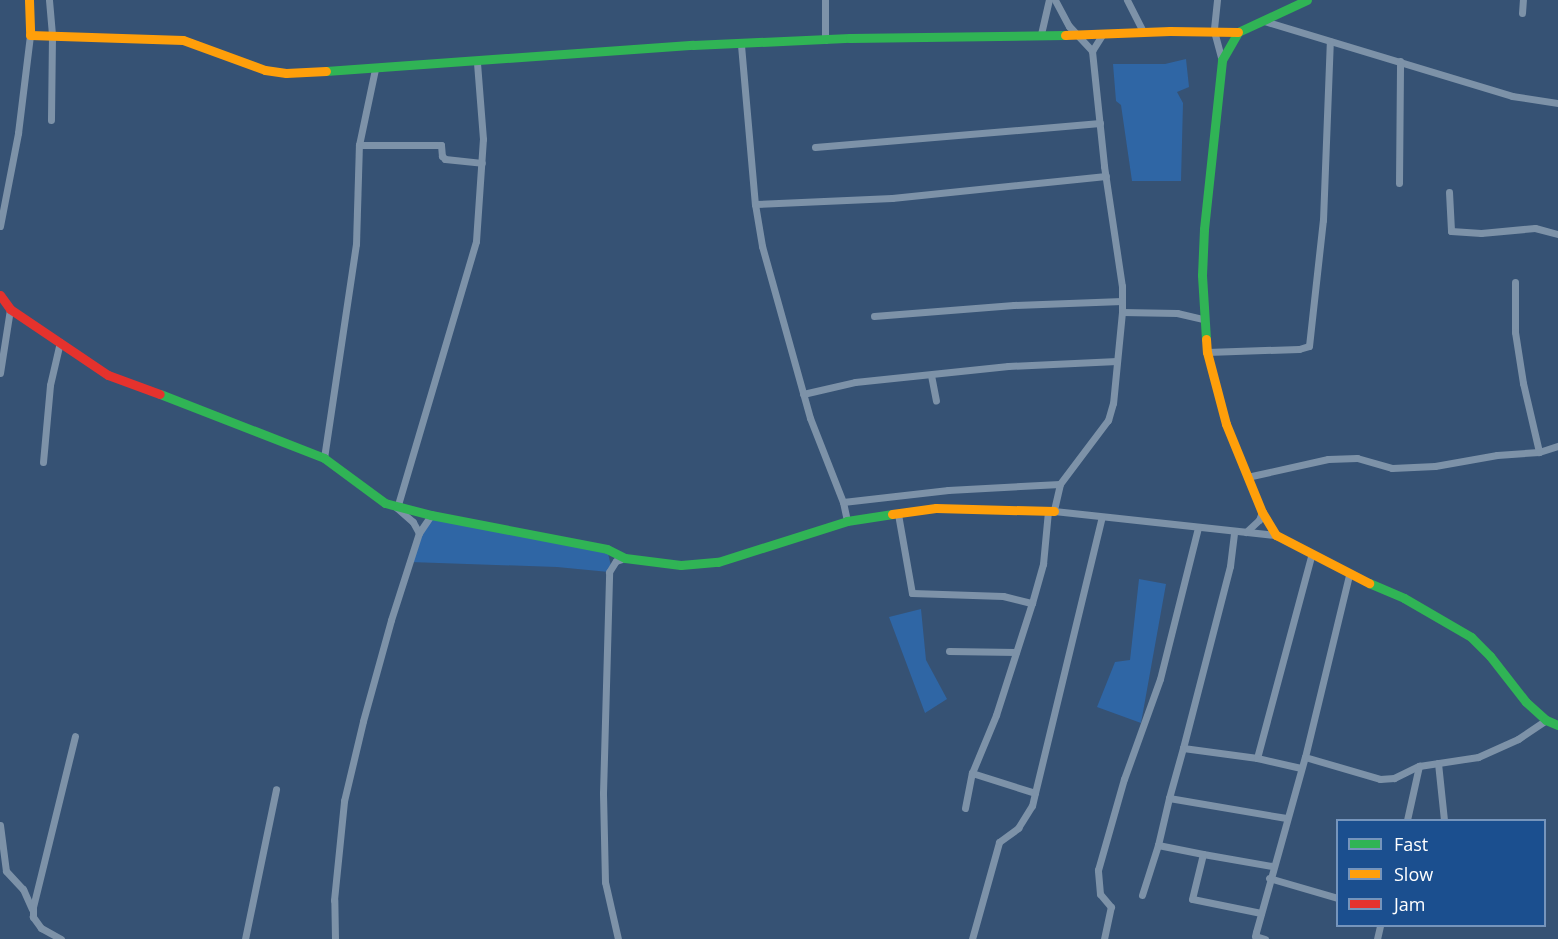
<!DOCTYPE html>
<style>
body{margin:0}
#map{position:relative;width:1558px;height:939px;overflow:hidden;background:#365274;font-family:"Open Sans",sans-serif}
div>[style]{position:absolute}
.green>*{inset:0;background:#2f66a5}
.street>*{height:7px;margin:-3.5px;padding:0 3.5px;transform-origin:3.5px;border-radius:3.5px;background:#7d92a8}
.fast>*{height:9px;margin:-4.5px;padding:0 4.5px;transform-origin:4.5px;border-radius:4.5px;background:#30b455}
.slow>*{height:9px;margin:-4.5px;padding:0 4.5px;transform-origin:4.5px;border-radius:4.5px;background:#ff9f0a}
.jam>*{height:9px;margin:-4.5px;padding:0 4.5px;transform-origin:4.5px;border-radius:4.5px;background:#e5322d}
span{translate:-50% -50%;white-space:nowrap;text-align:center;line-height:1.15;-webkit-text-stroke:4.5px #1b4f8f;paint-order:stroke}
.legend{position:absolute;left:1336px;top:819px;width:210px;height:108px;box-sizing:border-box;background:#1b4f8f;border:2px solid #7695bc;margin:0;padding:8px 10px;list-style:none;font-size:18px;color:#fff}
.legend li{display:flex;align-items:center;gap:12px;height:30px}
.legend b{width:30px;border:2px solid #7695bc}
</style>
<div id="map">
<div class="green">
<div style="clip-path:polygon(1186px 59px,1189px 87px,1177px 92px,1183px 103px,1181px 181px,1132px 181px,1121px 105px,1116px 101px,1113px 64px,1165px 64px)"></div>
<div style="clip-path:polygon(431px 515px,607px 549px,611px 566px,609px 572px,557px 567px,410px 562px,419px 533px)"></div>
<div style="clip-path:polygon(1139px 579px,1166px 584px,1141px 723px,1097px 707px,1115px 662px,1130px 660px)"></div>
<div style="clip-path:polygon(921px 609px,926px 660px,947px 699px,925px 713px,889px 617px)"></div>
</div>
<div class="street">
<div style="left:49px;top:0;width:36px;rotate:85deg"></div>
<div style="left:52px;top:36px;width:84px;rotate:90.7deg"></div>
<div style="left:825px;top:0;width:40px;rotate:90deg"></div>
<div style="left:1055px;top:0;width:30px;rotate:62deg"></div>
<div style="left:1069px;top:26px;width:34px;rotate:47deg"></div>
<div style="left:1092px;top:51px;width:116px;rotate:84deg"></div>
<div style="left:1104px;top:166px;width:121px;rotate:81.5deg"></div>
<div style="left:1122px;top:286px;width:26px;rotate:90deg"></div>
<div style="left:1122px;top:312px;width:91px;rotate:95.6deg"></div>
<div style="left:1113px;top:403px;width:18px;rotate:106deg"></div>
<div style="left:1108px;top:420px;width:80px;rotate:126.9deg"></div>
<div style="left:1060px;top:484px;width:28px;rotate:103deg"></div>
<div style="left:1054px;top:511px;width:223px;rotate:6.2deg"></div>
<div style="left:1127px;top:0;width:36px;rotate:63deg"></div>
<div style="left:1217px;top:0;width:31px;rotate:96deg"></div>
<div style="left:1214px;top:31px;width:30px;rotate:75deg"></div>
<div style="left:1522px;top:13px;width:13px;rotate:-86deg"></div>
<div style="left:1264px;top:21px;width:259px;rotate:16.8deg"></div>
<div style="left:1512px;top:96px;width:47px;rotate:8.7deg"></div>
<div style="left:1041px;top:34px;width:35px;rotate:-77deg"></div>
<div style="left:741px;top:45px;width:160px;rotate:85deg"></div>
<div style="left:755px;top:204px;width:43px;rotate:80.5deg"></div>
<div style="left:762px;top:246px;width:179px;rotate:74.4deg"></div>
<div style="left:810px;top:418px;width:90px;rotate:68.6deg"></div>
<div style="left:843px;top:502px;width:106px;rotate:-6.5deg"></div>
<div style="left:948px;top:490px;width:112px;rotate:-3.1deg"></div>
<div style="left:1092px;top:51px;width:19px;rotate:-58deg"></div>
<div style="left:359px;top:145px;width:82px"></div>
<div style="left:441px;top:145px;width:11px;rotate:85deg"></div>
<div style="left:442px;top:156px;width:4px;rotate:45deg"></div>
<div style="left:445px;top:159px;width:37px;rotate:6deg"></div>
<div style="left:815px;top:147px;width:286px;rotate:-4.8deg"></div>
<div style="left:1399px;top:183px;width:122px;rotate:-89.5deg"></div>
<div style="left:1449px;top:192px;width:39px;rotate:87deg"></div>
<div style="left:1451px;top:231px;width:30px;rotate:4deg"></div>
<div style="left:1481px;top:233px;width:54px;rotate:-5.3deg"></div>
<div style="left:1535px;top:228px;width:24px;rotate:15deg"></div>
<div style="left:755px;top:204px;width:137px;rotate:-2.5deg"></div>
<div style="left:892px;top:198px;width:215px;rotate:-5.9deg"></div>
<div style="left:0;top:226px;width:95px;rotate:-79deg"></div>
<div style="left:18px;top:133px;width:99px;rotate:-83deg"></div>
<div style="left:1515px;top:282px;width:50px;rotate:90deg"></div>
<div style="left:1515px;top:332px;width:52px;rotate:81.1deg"></div>
<div style="left:1523px;top:383px;width:71px;rotate:76.9deg"></div>
<div style="left:1122px;top:312px;width:55px;rotate:1deg"></div>
<div style="left:1177px;top:313px;width:28px;rotate:13deg"></div>
<div style="left:874px;top:316px;width:140px;rotate:-4.5deg"></div>
<div style="left:1014px;top:305px;width:108px;rotate:-2.1deg"></div>
<div style="left:1207px;top:352px;width:92px;rotate:-1.9deg"></div>
<div style="left:1299px;top:349px;width:10px;rotate:-17deg"></div>
<div style="left:1309px;top:346px;width:127px;rotate:-83.7deg"></div>
<div style="left:1323px;top:220px;width:179px;rotate:-87.8deg"></div>
<div style="left:0;top:373px;width:65px;rotate:-81.1deg"></div>
<div style="left:931px;top:375px;width:26px;rotate:79deg"></div>
<div style="left:803px;top:394px;width:53px;rotate:-13deg"></div>
<div style="left:855px;top:382px;width:154px;rotate:-6deg"></div>
<div style="left:1008px;top:366px;width:109px;rotate:-2.6deg"></div>
<div style="left:324px;top:458px;width:216px;rotate:-81.5deg"></div>
<div style="left:356px;top:244px;width:99px;rotate:-88.3deg"></div>
<div style="left:359px;top:145px;width:78px;rotate:-78.1deg"></div>
<div style="left:43px;top:462px;width:77px;rotate:-84.8deg"></div>
<div style="left:50px;top:385px;width:44px;rotate:-76.9deg"></div>
<div style="left:1247px;top:477px;width:83px;rotate:-12.5deg"></div>
<div style="left:1328px;top:459px;width:29px;rotate:-2deg"></div>
<div style="left:1357px;top:458px;width:36px;rotate:16deg"></div>
<div style="left:1392px;top:468px;width:43px;rotate:-2.7deg"></div>
<div style="left:1435px;top:466px;width:63px;rotate:-10.1deg"></div>
<div style="left:1497px;top:455px;width:42px;rotate:-4.1deg"></div>
<div style="left:1539px;top:452px;width:20px;rotate:-18deg"></div>
<div style="left:843px;top:502px;width:19px;rotate:78deg"></div>
<div style="left:898px;top:514px;width:80px;rotate:80deg"></div>
<div style="left:912px;top:593px;width:91px;rotate:1.9deg"></div>
<div style="left:1003px;top:596px;width:30px;rotate:14deg"></div>
<div style="left:1246px;top:532px;width:18px;rotate:-43deg"></div>
<div style="left:1259px;top:520px;width:9px;rotate:-69deg"></div>
<div style="left:419px;top:533px;width:13px;rotate:-119deg"></div>
<div style="left:413px;top:522px;width:21px;rotate:-139deg"></div>
<div style="left:397px;top:508px;width:278px;rotate:-73.5deg"></div>
<div style="left:476px;top:241px;width:102px;rotate:-86.1deg"></div>
<div style="left:483px;top:139px;width:77px;rotate:-94.5deg"></div>
<div style="left:949px;top:651px;width:67px;rotate:0.9deg"></div>
<div style="left:1183px;top:748px;width:188px;rotate:-75.5deg"></div>
<div style="left:1230px;top:566px;width:35px;rotate:-83deg"></div>
<div style="left:1305px;top:757px;width:78px;rotate:16.3deg"></div>
<div style="left:1380px;top:779px;width:14px;rotate:-4deg"></div>
<div style="left:1394px;top:778px;width:28px;rotate:-26deg"></div>
<div style="left:1257px;top:758px;width:209px;rotate:-75deg"></div>
<div style="left:1438px;top:763px;width:57px;rotate:84deg"></div>
<div style="left:972px;top:773px;width:66px;rotate:17.6deg"></div>
<div style="left:1035px;top:793px;width:284px;rotate:-76.4deg"></div>
<div style="left:1169px;top:798px;width:119px;rotate:9.7deg"></div>
<div style="left:965px;top:808px;width:36px;rotate:-79deg"></div>
<div style="left:972px;top:773px;width:63px;rotate:-67.5deg"></div>
<div style="left:996px;top:715px;width:118px;rotate:-72.2deg"></div>
<div style="left:1032px;top:603px;width:41px;rotate:-74.2deg"></div>
<div style="left:1043px;top:564px;width:53px;rotate:-84.6deg"></div>
<div style="left:1407px;top:820px;width:55px;rotate:-77.5deg"></div>
<div style="left:1419px;top:766px;width:60px;rotate:-8.7deg"></div>
<div style="left:1478px;top:757px;width:44px;rotate:-24.2deg"></div>
<div style="left:1518px;top:739px;width:34px;rotate:-34deg"></div>
<div style="left:0;top:825px;width:46px;rotate:82.6deg"></div>
<div style="left:6px;top:871px;width:25px;rotate:47deg"></div>
<div style="left:23px;top:889px;width:22px;rotate:66deg"></div>
<div style="left:1203px;top:854px;width:70px;rotate:9.9deg"></div>
<div style="left:1269px;top:878px;width:72px;rotate:16.2deg"></div>
<div style="left:1142px;top:895px;width:52px;rotate:-72.3deg"></div>
<div style="left:1261px;top:913px;width:70px;rotate:-168.5deg"></div>
<div style="left:1192px;top:899px;width:46px;rotate:-76.3deg"></div>
<div style="left:1203px;top:854px;width:46px;rotate:-168.7deg"></div>
<div style="left:1158px;top:845px;width:48px;rotate:-76.8deg"></div>
<div style="left:1169px;top:798px;width:52px;rotate:-74.4deg"></div>
<div style="left:1183px;top:748px;width:75px;rotate:7.7deg"></div>
<div style="left:1257px;top:758px;width:45px;rotate:12.8deg"></div>
<div style="left:61px;top:939px;width:23px;rotate:-151deg"></div>
<div style="left:41px;top:928px;width:14px;rotate:-126deg"></div>
<div style="left:33px;top:917px;width:10px;rotate:-90deg"></div>
<div style="left:33px;top:907px;width:176px;rotate:-76.2deg"></div>
<div style="left:245px;top:939px;width:153px;rotate:-78.3deg"></div>
<div style="left:335px;top:939px;width:39px;rotate:-91deg"></div>
<div style="left:334px;top:900px;width:100px;rotate:-84.2deg"></div>
<div style="left:344px;top:801px;width:82px;rotate:-76.6deg"></div>
<div style="left:363px;top:721px;width:105px;rotate:-74.5deg"></div>
<div style="left:391px;top:620px;width:91px;rotate:-72.2deg"></div>
<div style="left:419px;top:533px;width:22px;rotate:-56deg"></div>
<div style="left:618px;top:939px;width:58px;rotate:-102.8deg"></div>
<div style="left:605px;top:882px;width:89px;rotate:-91.3deg"></div>
<div style="left:603px;top:793px;width:221px;rotate:-88.4deg"></div>
<div style="left:609px;top:572px;width:13px;rotate:-58deg"></div>
<div style="left:616px;top:561px;width:9px;rotate:-18deg"></div>
<div style="left:972px;top:939px;width:101px;rotate:-74.4deg"></div>
<div style="left:999px;top:842px;width:24px;rotate:-36deg"></div>
<div style="left:1018px;top:828px;width:26px;rotate:-58deg"></div>
<div style="left:1032px;top:806px;width:13px;rotate:-77deg"></div>
<div style="left:1104px;top:939px;width:33px;rotate:-78deg"></div>
<div style="left:1111px;top:907px;width:17px;rotate:-130deg"></div>
<div style="left:1100px;top:894px;width:24px;rotate:-95deg"></div>
<div style="left:1098px;top:870px;width:95px;rotate:-74.1deg"></div>
<div style="left:1124px;top:779px;width:106px;rotate:-70.2deg"></div>
<div style="left:1160px;top:679px;width:156px;rotate:-75.9deg"></div>
<div style="left:1265px;top:939px;width:10px;rotate:-163deg"></div>
<div style="left:1255px;top:936px;width:4px;rotate:-76deg"></div>
<div style="left:1256px;top:932px;width:182px;rotate:-74.4deg"></div>
<div style="left:1305px;top:757px;width:187px;rotate:-76.4deg"></div>
<div style="left:1377px;top:939px;width:13px;rotate:-77deg"></div>
</div>
<div class="fast">
<div style="left:326px;top:71px;width:368px;rotate:-4.1deg"></div>
<div style="left:693px;top:45px;width:157px;rotate:-2.6deg"></div>
<div style="left:850px;top:38px;width:215px;rotate:-0.8deg"></div>
<div style="left:1206px;top:339px;width:64px;rotate:-93.6deg"></div>
<div style="left:1202px;top:275px;width:46px;rotate:-87.5deg"></div>
<div style="left:1204px;top:229px;width:170px;rotate:-83.9deg"></div>
<div style="left:1222px;top:60px;width:32px;rotate:-60deg"></div>
<div style="left:1238px;top:32px;width:76px;rotate:-24.9deg"></div>
<div style="left:160px;top:394px;width:176px;rotate:21.3deg"></div>
<div style="left:324px;top:458px;width:76px;rotate:36.4deg"></div>
<div style="left:385px;top:503px;width:48px;rotate:14.6deg"></div>
<div style="left:431px;top:515px;width:179px;rotate:10.9deg"></div>
<div style="left:607px;top:549px;width:20px;rotate:27deg"></div>
<div style="left:625px;top:558px;width:56px;rotate:7.1deg"></div>
<div style="left:681px;top:565px;width:37px;rotate:-5deg"></div>
<div style="left:718px;top:562px;width:135px;rotate:-17.6deg"></div>
<div style="left:847px;top:521px;width:46px;rotate:-8.8deg"></div>
<div style="left:1369px;top:583px;width:38px;rotate:23deg"></div>
<div style="left:1404px;top:598px;width:78px;rotate:30.2deg"></div>
<div style="left:1471px;top:637px;width:27px;rotate:45deg"></div>
<div style="left:1490px;top:656px;width:58px;rotate:52deg"></div>
<div style="left:1526px;top:702px;width:27px;rotate:42deg"></div>
<div style="left:1546px;top:720px;width:13px;rotate:23deg"></div>
</div>
<div class="slow">
<div style="left:29px;top:0;width:35px;rotate:88deg"></div>
<div style="left:30px;top:35px;width:153px;rotate:1.9deg"></div>
<div style="left:183px;top:40px;width:87px;rotate:20.1deg"></div>
<div style="left:265px;top:70px;width:21px;rotate:8deg"></div>
<div style="left:286px;top:73px;width:40px;rotate:-2.9deg"></div>
<div style="left:1065px;top:35px;width:105px;rotate:-2.2deg"></div>
<div style="left:1170px;top:31px;width:68px;rotate:0.8deg"></div>
<div style="left:1206px;top:339px;width:13px;rotate:86deg"></div>
<div style="left:1207px;top:352px;width:74px;rotate:75.2deg"></div>
<div style="left:1226px;top:424px;width:95px;rotate:67.8deg"></div>
<div style="left:1262px;top:512px;width:27px;rotate:59deg"></div>
<div style="left:1276px;top:535px;width:105px;rotate:27.3deg"></div>
<div style="left:892px;top:514px;width:44px;rotate:-7.8deg"></div>
<div style="left:936px;top:508px;width:118px;rotate:1.5deg"></div>
</div>
<div class="jam">
<div style="left:0;top:295px;width:17px;rotate:54deg"></div>
<div style="left:10px;top:309px;width:118px;rotate:34deg"></div>
<div style="left:108px;top:375px;width:55px;rotate:20.1deg"></div>
</div>
<ul class="legend">
<li><b style="height:8px;background:#30b455"></b>Fast</li>
<li><b style="height:8px;background:#ff9f0a"></b>Slow</li>
<li><b style="height:8px;background:#e5322d"></b>Jam</li>
</ul>
</div>
